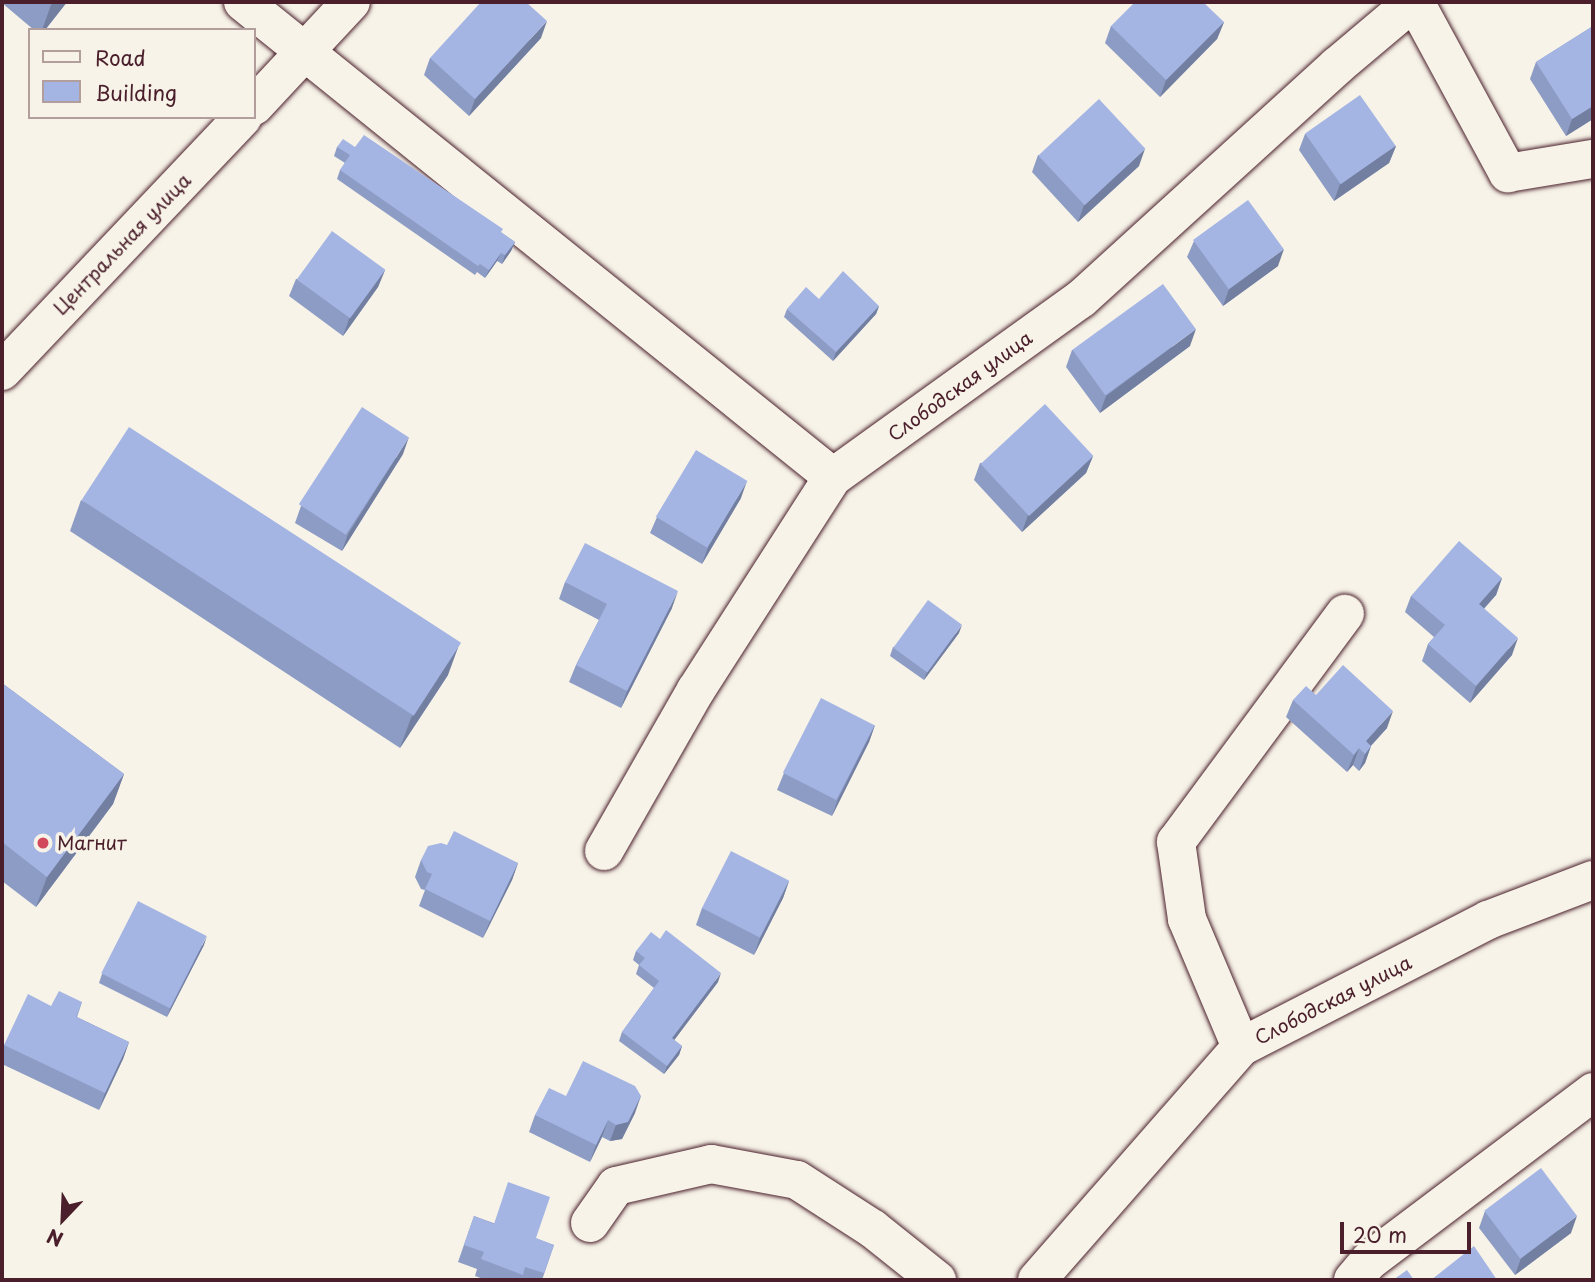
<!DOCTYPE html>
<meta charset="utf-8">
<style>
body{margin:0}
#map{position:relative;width:1595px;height:1282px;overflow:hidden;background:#f7f3e8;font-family:"Playpen Sans",sans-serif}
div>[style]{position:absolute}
.roads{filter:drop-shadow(0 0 2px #4a1f2b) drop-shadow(0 0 2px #4a1f2b)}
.minor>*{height:38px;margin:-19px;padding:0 19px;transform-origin:19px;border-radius:19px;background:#f7f3e8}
.wall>*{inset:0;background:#8d9cc4}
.shaded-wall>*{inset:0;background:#737fa0}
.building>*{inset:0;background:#a4b5e4;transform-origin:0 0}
.dots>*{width:19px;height:19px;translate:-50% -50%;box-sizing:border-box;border:4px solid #f7f3e8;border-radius:50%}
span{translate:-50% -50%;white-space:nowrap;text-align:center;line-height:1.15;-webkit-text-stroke:7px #f7f3e8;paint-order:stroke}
.street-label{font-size:19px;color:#4a1f2b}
.poi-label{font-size:19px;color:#4a1f2b}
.left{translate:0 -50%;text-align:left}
.frame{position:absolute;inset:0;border:4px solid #4a1f2b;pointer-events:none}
.legend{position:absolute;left:28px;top:28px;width:228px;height:91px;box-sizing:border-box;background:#f7f3e8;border:2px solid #b29e9c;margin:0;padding:9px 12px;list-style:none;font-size:21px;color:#4a1f2b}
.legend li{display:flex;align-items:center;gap:14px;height:35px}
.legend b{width:35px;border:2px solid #b29e9c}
.north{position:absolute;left:28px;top:1184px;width:70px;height:70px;-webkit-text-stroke:5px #f7f3e8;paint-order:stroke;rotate:203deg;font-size:19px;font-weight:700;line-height:28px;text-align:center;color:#4a1f2b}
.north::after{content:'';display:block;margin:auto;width:24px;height:32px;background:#4a1f2b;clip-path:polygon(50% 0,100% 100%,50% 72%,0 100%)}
.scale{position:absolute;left:1340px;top:1222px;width:131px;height:32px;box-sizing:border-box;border:4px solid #4a1f2b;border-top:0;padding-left:9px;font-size:21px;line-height:24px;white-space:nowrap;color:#4a1f2b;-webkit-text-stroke:5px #f7f3e8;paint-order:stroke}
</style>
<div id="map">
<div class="roads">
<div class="minor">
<div style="left:243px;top:2px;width:757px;rotate:38.84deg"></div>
<div style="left:1415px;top:2px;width:195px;rotate:61.5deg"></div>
<div style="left:1508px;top:173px;width:86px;rotate:-9.4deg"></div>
<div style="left:254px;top:106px;width:142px;rotate:-47deg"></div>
<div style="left:2px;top:371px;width:350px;rotate:-46.5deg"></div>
<div style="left:604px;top:851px;width:185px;rotate:-60.3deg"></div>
<div style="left:696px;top:690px;width:253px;rotate:-57.3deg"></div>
<div style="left:833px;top:477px;width:305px;rotate:-35.7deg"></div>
<div style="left:1081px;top:299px;width:346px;rotate:-42.3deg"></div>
<div style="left:1337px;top:66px;width:99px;rotate:-40.1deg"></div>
<div style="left:1241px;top:1047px;width:139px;rotate:-112.9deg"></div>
<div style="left:1187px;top:919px;width:78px;rotate:-98.1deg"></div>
<div style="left:1176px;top:842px;width:284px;rotate:-53.5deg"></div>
<div style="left:590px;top:1223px;width:45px;rotate:-54.9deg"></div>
<div style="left:616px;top:1186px;width:98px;rotate:-13deg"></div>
<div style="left:711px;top:1164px;width:87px;rotate:10.5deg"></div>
<div style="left:797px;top:1180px;width:90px;rotate:32.8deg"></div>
<div style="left:873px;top:1229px;width:82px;rotate:38.6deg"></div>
<div style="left:1037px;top:1280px;width:310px;rotate:-48.8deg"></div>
<div style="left:1241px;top:1047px;width:278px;rotate:-27.2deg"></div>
<div style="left:1488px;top:920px;width:112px;rotate:-20.9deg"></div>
<div style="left:1353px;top:1280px;width:25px;rotate:-50deg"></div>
<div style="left:1369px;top:1261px;width:281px;rotate:-37deg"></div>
</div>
</div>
<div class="wall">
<div style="clip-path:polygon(2px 2px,67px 2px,45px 30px,34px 30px,2px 3px)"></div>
<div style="clip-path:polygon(1224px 22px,1217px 39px,1160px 97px,1105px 43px,1111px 26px)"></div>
<div style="clip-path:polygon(1593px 26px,1593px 119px,1566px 136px,1530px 79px,1536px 62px)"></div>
<div style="clip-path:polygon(541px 38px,469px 116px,424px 75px,430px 58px)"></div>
<div style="clip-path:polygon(1305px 134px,1396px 146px,1389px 163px,1334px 201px,1299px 150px)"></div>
<div style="clip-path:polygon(337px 147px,355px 147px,502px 233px,515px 242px,511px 251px,502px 264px,497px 261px,485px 278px,477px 272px,475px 275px,337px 179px,340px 170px,345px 163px,334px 156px)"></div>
<div style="clip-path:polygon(1038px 155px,1139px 166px,1078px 222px,1032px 172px)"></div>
<div style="clip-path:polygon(1194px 241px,1278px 266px,1223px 306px,1187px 257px)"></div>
<div style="clip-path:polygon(385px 270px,378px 287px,343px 336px,289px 296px,296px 279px)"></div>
<div style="clip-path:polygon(819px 299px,879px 306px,876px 314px,833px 361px,784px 317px,787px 309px)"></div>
<div style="clip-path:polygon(1190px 346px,1100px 413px,1066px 367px,1072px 350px)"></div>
<div style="clip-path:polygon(403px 454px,342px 551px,295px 523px,301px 506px)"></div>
<div style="clip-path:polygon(1093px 456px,1086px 473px,1022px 532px,974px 480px,980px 463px)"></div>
<div style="clip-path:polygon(741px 498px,702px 564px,650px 533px,657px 517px)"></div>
<div style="clip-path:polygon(81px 500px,448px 675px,400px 748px,70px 531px)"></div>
<div style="clip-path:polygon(1502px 578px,1496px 595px,1484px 609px,1512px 655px,1470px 703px,1422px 661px,1428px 644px,1434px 637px,1405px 612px,1411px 596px)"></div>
<div style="clip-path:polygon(565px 582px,672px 608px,621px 708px,569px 682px,576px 665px,599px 620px,559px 599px)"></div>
<div style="clip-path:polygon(959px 633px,924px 680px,890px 656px,893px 647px)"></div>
<div style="clip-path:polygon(2px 683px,124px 774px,113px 804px,36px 907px,2px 881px)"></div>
<div style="clip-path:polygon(1316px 695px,1387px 728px,1371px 746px,1365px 763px,1359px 771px,1353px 765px,1347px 772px,1286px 717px,1293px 700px)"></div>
<div style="clip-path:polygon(875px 725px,869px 742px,832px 816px,777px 790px,784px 773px)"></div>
<div style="clip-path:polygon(447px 845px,518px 863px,512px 880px,483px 938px,419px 906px,425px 890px,421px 889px,415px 877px,421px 860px)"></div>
<div style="clip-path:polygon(789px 881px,783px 898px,754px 955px,696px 925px,702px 908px)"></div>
<div style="clip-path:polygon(204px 945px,167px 1017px,99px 983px,102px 974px)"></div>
<div style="clip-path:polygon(636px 951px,718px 982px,674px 1040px,682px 1046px,679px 1055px,664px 1074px,619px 1041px,622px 1032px,654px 988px,636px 974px,639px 965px,633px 960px)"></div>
<div style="clip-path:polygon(82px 1002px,77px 1017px,129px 1042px,123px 1059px,99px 1110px,2px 1064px,2px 1051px,4px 1045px,51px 1006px)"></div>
<div style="clip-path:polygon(566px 1096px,635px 1113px,622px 1139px,610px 1141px,602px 1137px,590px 1162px,529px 1132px,535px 1115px)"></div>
<div style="clip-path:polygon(1485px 1211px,1571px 1233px,1515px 1275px,1479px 1228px)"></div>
<div style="clip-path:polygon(474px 1216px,554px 1245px,542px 1280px,486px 1280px,475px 1276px,477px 1269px,458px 1262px)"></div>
</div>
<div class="shaded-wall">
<div style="clip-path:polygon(52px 2px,67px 2px,45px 30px,42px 30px)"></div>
<div style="clip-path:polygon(547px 21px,541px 38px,469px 116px,475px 99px)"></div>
<div style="clip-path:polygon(1224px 22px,1217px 39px,1160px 97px,1166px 80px)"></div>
<div style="clip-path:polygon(1593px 106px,1593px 119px,1566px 136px,1572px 119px)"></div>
<div style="clip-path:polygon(1396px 146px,1389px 163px,1334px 201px,1340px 184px)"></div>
<div style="clip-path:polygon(1145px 149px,1139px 166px,1078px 222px,1084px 205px)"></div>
<div style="clip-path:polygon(515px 242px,511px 251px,502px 264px,505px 255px)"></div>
<div style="clip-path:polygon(1284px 249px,1278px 266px,1223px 306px,1229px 289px)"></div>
<div style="clip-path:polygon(501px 253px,497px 261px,485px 278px,489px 270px)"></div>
<div style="clip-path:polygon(385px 270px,378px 287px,343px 336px,349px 319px)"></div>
<div style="clip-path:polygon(879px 306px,876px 314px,833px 361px,836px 352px)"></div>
<div style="clip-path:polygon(1196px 329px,1190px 346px,1100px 413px,1106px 396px)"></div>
<div style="clip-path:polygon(409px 437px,403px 454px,342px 551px,348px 534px)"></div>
<div style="clip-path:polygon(1093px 456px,1086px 473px,1022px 532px,1028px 515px)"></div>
<div style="clip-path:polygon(747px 481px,741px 498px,702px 564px,708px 547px)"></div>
<div style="clip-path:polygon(1502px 578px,1496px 595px,1472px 621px,1479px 604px)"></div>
<div style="clip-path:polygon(678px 591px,672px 608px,621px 708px,627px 691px)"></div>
<div style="clip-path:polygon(962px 625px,959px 633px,924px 680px,927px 672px)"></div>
<div style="clip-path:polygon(1518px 638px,1512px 655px,1470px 703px,1476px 686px)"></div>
<div style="clip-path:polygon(459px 645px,448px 675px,400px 748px,411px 718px)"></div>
<div style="clip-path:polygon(1393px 711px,1387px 728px,1364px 753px,1366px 741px)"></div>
<div style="clip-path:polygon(875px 725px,869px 742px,832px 816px,838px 799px)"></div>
<div style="clip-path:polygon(1371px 746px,1365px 763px,1359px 771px,1365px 754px)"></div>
<div style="clip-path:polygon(1359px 748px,1353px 765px,1347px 772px,1354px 755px)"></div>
<div style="clip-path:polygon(124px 774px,113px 804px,36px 907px,47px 877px)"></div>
<div style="clip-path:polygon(518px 863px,512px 880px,483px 938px,490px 921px)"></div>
<div style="clip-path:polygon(789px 881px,783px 898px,754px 955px,760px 938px)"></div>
<div style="clip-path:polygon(207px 936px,204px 945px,167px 1017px,170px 1009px)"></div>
<div style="clip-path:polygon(721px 973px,718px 982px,669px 1047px,672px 1038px)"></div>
<div style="clip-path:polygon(129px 1042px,123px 1059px,99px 1110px,105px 1093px)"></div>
<div style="clip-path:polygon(682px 1046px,679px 1055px,664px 1074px,667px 1066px)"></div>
<div style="clip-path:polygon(641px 1096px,635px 1113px,622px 1139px,610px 1141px,616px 1125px)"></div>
<div style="clip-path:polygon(608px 1120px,602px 1137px,590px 1162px,596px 1145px)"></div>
<div style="clip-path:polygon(1577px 1216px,1571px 1233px,1515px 1275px,1521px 1258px)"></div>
</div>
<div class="building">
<div style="clip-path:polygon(481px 2px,526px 2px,547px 21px,475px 99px,430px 58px)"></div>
<div style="clip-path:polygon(1135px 2px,1203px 2px,1224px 22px,1166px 80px,1111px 26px)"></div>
<div style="clip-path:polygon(1593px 26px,1593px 106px,1572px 119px,1536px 62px)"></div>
<div style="left:1360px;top:95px;width:62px;height:67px;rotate:55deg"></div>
<div style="left:1099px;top:99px;width:68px;height:83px;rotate:47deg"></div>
<div style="clip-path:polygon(364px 135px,503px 229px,501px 232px,515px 242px,505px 255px,501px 253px,489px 270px,480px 264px,478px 266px,340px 170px,350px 155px,337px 147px,343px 139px,355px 147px)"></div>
<div style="left:1248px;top:200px;width:61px;height:68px;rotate:54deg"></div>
<div style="left:332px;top:231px;width:66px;height:60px;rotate:36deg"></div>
<div style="clip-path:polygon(843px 271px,879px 306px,836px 352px,787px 309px,806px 287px,819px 299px)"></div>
<div style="left:1163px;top:284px;width:56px;height:112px;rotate:54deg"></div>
<div style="left:1045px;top:404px;width:71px;height:88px;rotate:47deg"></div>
<div style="left:362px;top:407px;width:56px;height:116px;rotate:33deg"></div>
<div style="left:129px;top:427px;width:396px;height:87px;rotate:33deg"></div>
<div style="left:696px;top:450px;width:60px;height:78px;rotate:31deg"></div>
<div style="clip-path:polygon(1459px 541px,1502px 578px,1479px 604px,1518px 638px,1476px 686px,1428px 644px,1445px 625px,1411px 596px)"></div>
<div style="clip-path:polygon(585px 543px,678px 591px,627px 691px,576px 665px,607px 604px,565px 582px)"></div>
<div style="left:928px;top:600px;width:42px;height:59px;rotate:36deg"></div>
<div style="clip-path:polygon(1343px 665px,1393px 711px,1366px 741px,1371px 746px,1365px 754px,1359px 748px,1354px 755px,1293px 700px,1306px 686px,1316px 695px)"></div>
<div style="clip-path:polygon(2px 683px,124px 774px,47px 877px,2px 842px)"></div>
<div style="left:821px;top:698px;width:60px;height:84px;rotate:27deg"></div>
<div style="clip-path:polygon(454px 831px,518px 863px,490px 921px,425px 889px,432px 874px,427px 872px,421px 860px,428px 846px,441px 843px,447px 845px)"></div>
<div style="left:731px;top:851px;width:65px;height:64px;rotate:27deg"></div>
<div style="left:138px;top:901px;width:77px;height:81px;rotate:27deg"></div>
<div style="clip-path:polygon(666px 930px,721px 973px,672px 1038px,682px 1046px,667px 1066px,622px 1032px,659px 981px,639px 965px,645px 958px,636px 951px,651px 932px,660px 939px)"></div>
<div style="clip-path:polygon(59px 991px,82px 1002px,76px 1017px,129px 1042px,105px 1093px,4px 1045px,28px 994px,51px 1006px)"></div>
<div style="clip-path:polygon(583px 1061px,635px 1086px,641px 1096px,628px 1122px,616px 1125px,608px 1120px,596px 1145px,535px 1115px,549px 1088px,566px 1096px)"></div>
<div style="left:1541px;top:1168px;width:60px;height:71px;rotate:53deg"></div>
<div style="clip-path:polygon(508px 1182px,550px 1197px,536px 1238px,554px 1245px,544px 1273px,525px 1267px,523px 1275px,481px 1259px,484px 1252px,464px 1245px,474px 1216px,494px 1224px)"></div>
<div style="clip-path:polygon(1474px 1246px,1497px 1280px,1431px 1280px)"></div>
<div style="clip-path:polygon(1407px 1270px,1414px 1280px,1393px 1280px)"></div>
</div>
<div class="dots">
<div style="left:43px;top:843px;background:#d1495b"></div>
</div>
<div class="street-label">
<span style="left:122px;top:244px;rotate:-46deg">Центральная улица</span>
<span style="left:960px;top:386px;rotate:-36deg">Слободская улица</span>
<span style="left:1333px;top:1000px;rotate:-27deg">Слободская улица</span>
</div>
<div class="poi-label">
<span class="left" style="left:57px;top:843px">Магнит</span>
</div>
<div class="frame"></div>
<ul class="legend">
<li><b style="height:9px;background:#f7f3e8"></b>Road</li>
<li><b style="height:19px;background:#a4b5e4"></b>Building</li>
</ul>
<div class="north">N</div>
<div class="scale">20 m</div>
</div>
